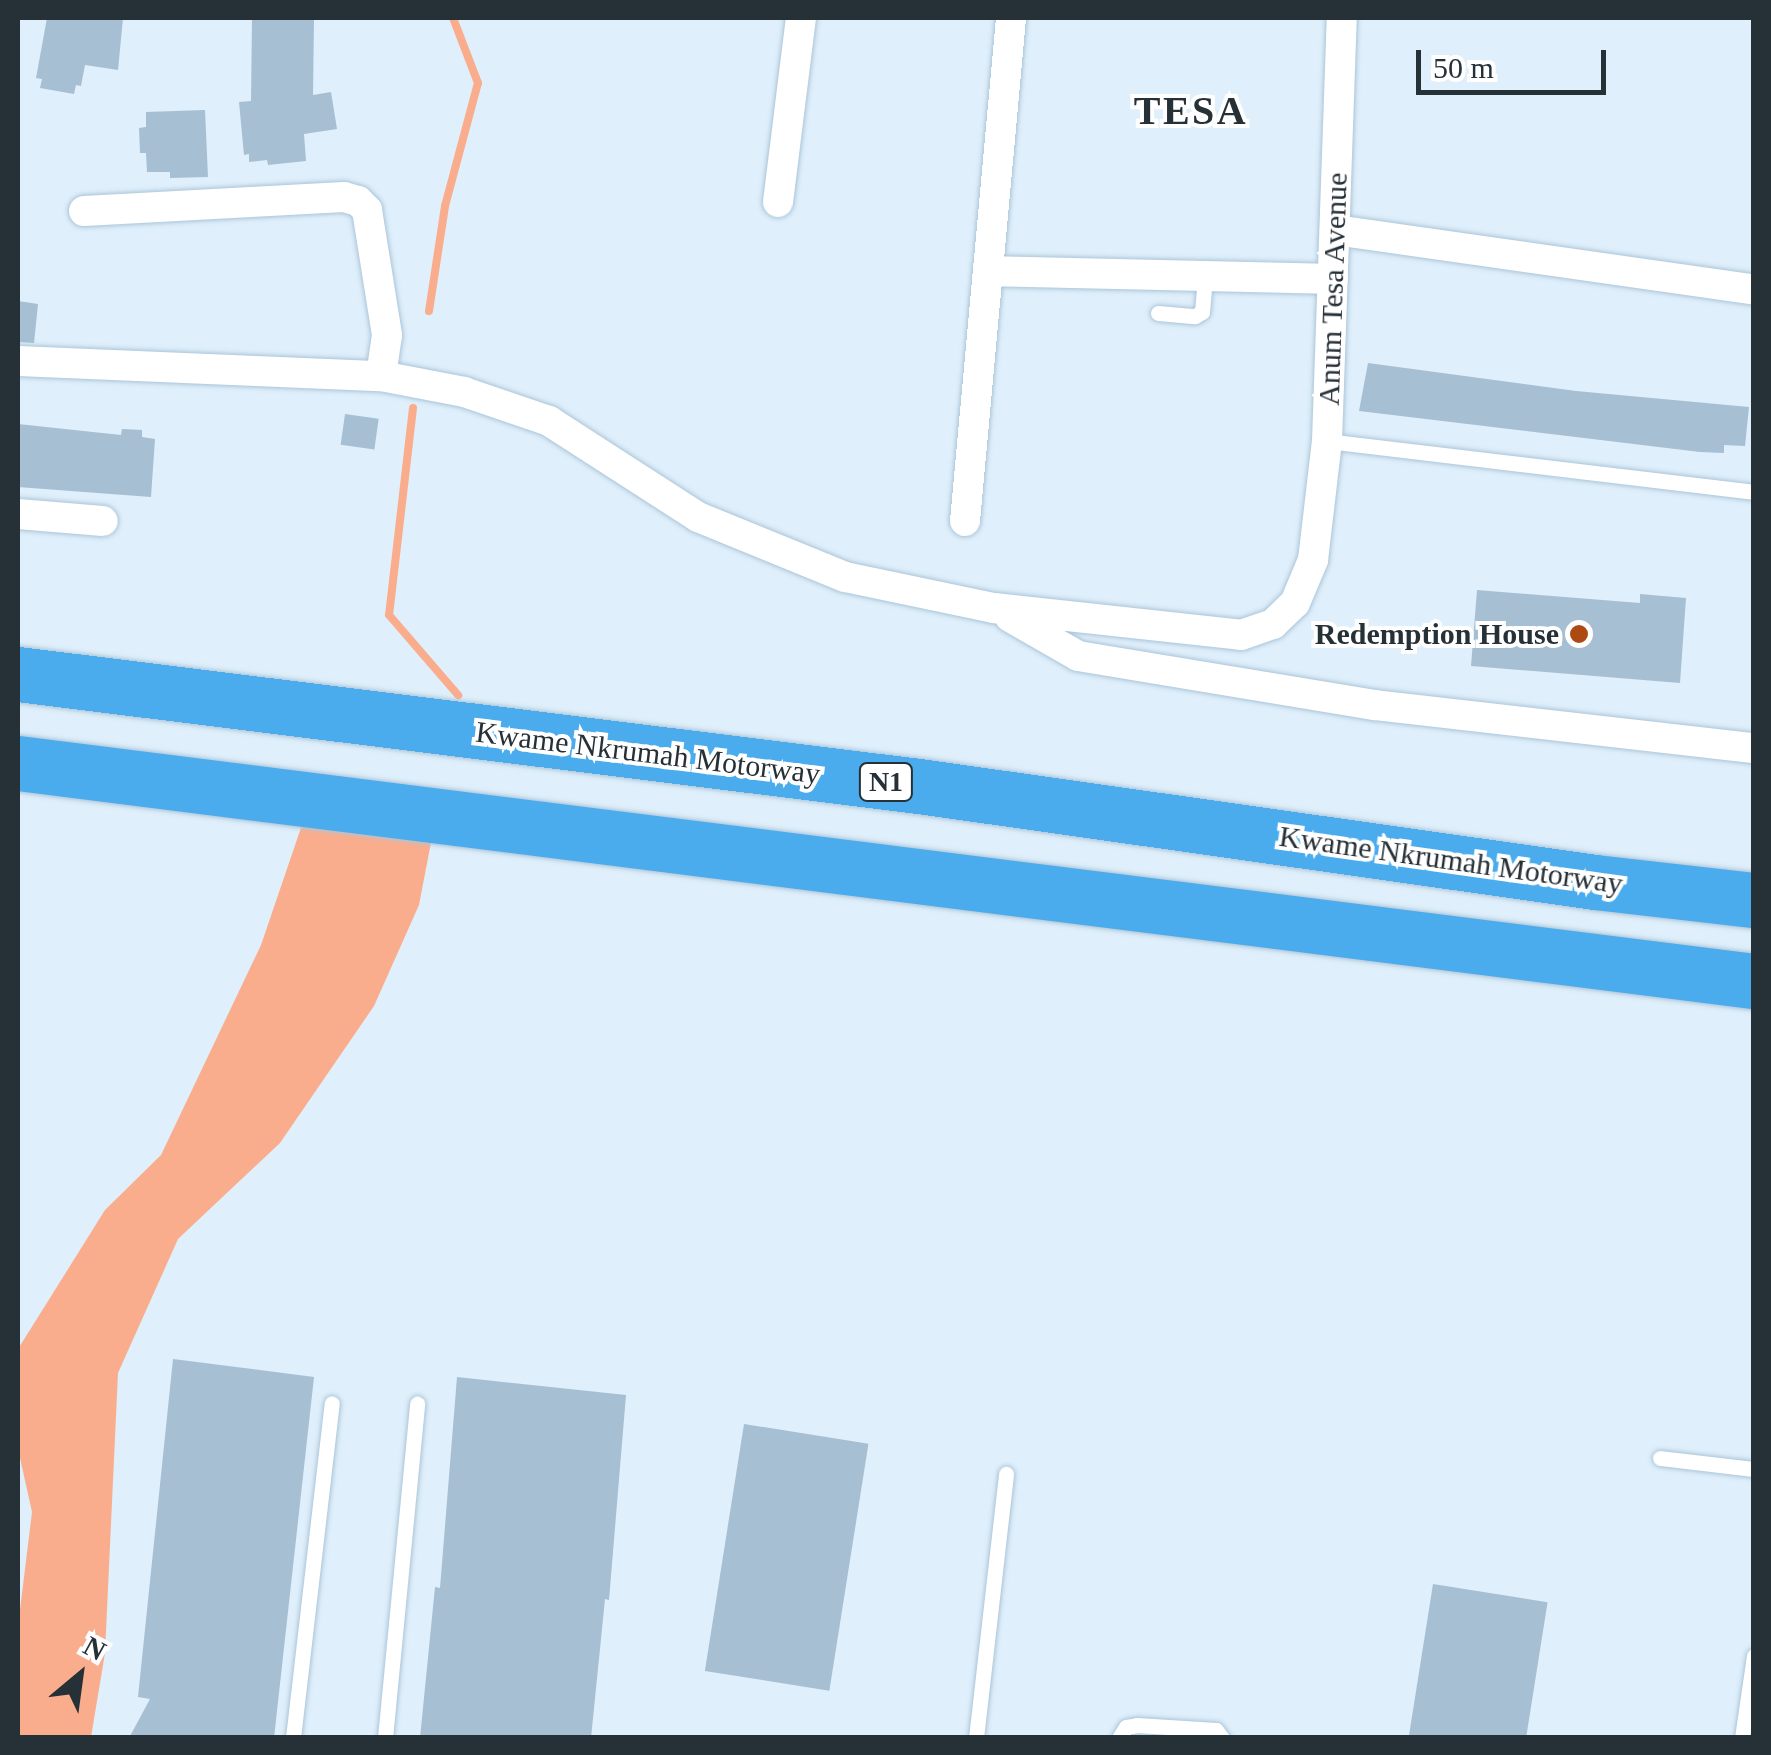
<!DOCTYPE html>
<style>
body{margin:0}
#map{position:relative;width:1771px;height:1755px;overflow:hidden;background:#dfeffb;font-family:Georgia,serif}
div>[style]{position:absolute}
.water>*{inset:0;background:#faad8c}
.stream>*{height:8px;margin:-4px;padding:0 4px;transform-origin:4px;border-radius:4px;background:#faad8c}
.building>*{inset:0;background:#a6bfd3;transform-origin:0 0}
.roads{filter:drop-shadow(0 0 2px #abc5d9) drop-shadow(0 0 2px #abc5d9)}
.service>*{height:15px;margin:-7.5px;padding:0 7.5px;transform-origin:7.5px;border-radius:7.5px;background:#fff}
.minor>*{height:30px;margin:-15px;padding:0 15px;transform-origin:15px;border-radius:15px;background:#fff}
.motorway>*{height:55px;margin:-27.5px;padding:0 27.5px;transform-origin:27.5px;border-radius:27.5px;background:#4aabed}
.dots>*{width:28px;height:28px;translate:-50% -50%;box-sizing:border-box;border:5px solid #fff;border-radius:50%}
span{translate:-50% -50%;white-space:nowrap;text-align:center;line-height:1.15;-webkit-text-stroke:8px #fff;paint-order:stroke}
.shield-label span{padding:2px 8px;background:#fff;border:2px solid;border-radius:8px;-webkit-text-stroke-width:0}
.shield-label{font-size:28px;color:#263037;font-weight:700}
.street-label{font-size:30px;color:#263037}
.poi-label{font-size:30px;color:#263037;font-weight:700}
.right{translate:-100% -50%;text-align:right}
.district-label{font-size:40px;color:#263037;font-weight:700;letter-spacing:2.5px}
.frame{position:absolute;inset:0;border:20px solid #263037;pointer-events:none}
.north{position:absolute;left:30px;top:1625px;width:100px;height:100px;-webkit-text-stroke:8px #fff;paint-order:stroke;rotate:29deg;font-size:28px;font-weight:700;line-height:40px;text-align:center;color:#263037}
.north::after{content:'';display:block;margin:auto;width:35px;height:45px;background:#263037;clip-path:polygon(50% 0,100% 100%,50% 72%,0 100%)}
.scale{position:absolute;left:1416px;top:50px;width:190px;height:45px;box-sizing:border-box;border:5px solid #263037;border-top:0;padding-left:12px;font-size:30px;line-height:35px;white-space:nowrap;color:#263037;-webkit-text-stroke:8px #fff;paint-order:stroke}
</style>
<div id="map">
<div class="water">
<div style="clip-path:polygon(305px 816px,433px 832px,419px 905px,374px 1006px,280px 1143px,178px 1239px,118px 1373px,105px 1653px,91px 1737px,18px 1737px,18px 1626px,32px 1512px,18px 1449px,18px 1349px,105px 1210px,161px 1155px,261px 945px)"></div>
</div>
<div class="stream">
<div style="left:429px;top:311px;width:106px;rotate:-81.3deg"></div>
<div style="left:445px;top:206px;width:127px;rotate:-75deg"></div>
<div style="left:478px;top:83px;width:70px;rotate:-111deg"></div>
<div style="left:413px;top:408px;width:208px;rotate:96.6deg"></div>
<div style="left:389px;top:615px;width:106px;rotate:49.2deg"></div>
</div>
<div class="building">
<div style="clip-path:polygon(47px 18px,123px 18px,118px 70px,85px 65px,81px 86px,76px 85px,74px 94px,40px 88px,42px 79px,36px 78px)"></div>
<div style="clip-path:polygon(252px 18px,314px 18px,313px 95px,331px 92px,337px 129px,304px 134px,306px 161px,268px 165px,267px 160px,249px 162px,249px 154px,244px 155px,239px 102px,251px 101px)"></div>
<div style="clip-path:polygon(205px 110px,208px 177px,170px 178px,170px 172px,147px 172px,146px 153px,140px 153px,139px 128px,146px 127px,146px 112px)"></div>
<div style="clip-path:polygon(18px 301px,38px 304px,34px 343px,18px 342px)"></div>
<div style="clip-path:polygon(1368px 363px,1576px 391px,1749px 407px,1745px 446px,1724px 445px,1724px 453px,1700px 452px,1359px 411px)"></div>
<div style="left:345px;top:414px;width:34px;height:31px;rotate:8deg"></div>
<div style="clip-path:polygon(18px 424px,121px 435px,122px 429px,142px 430px,142px 437px,155px 439px,151px 497px,18px 487px)"></div>
<div style="clip-path:polygon(1477px 590px,1640px 603px,1640px 594px,1686px 598px,1680px 683px,1471px 666px)"></div>
<div style="clip-path:polygon(173px 1359px,314px 1377px,274px 1738px,129px 1738px,150px 1699px,138px 1697px)"></div>
<div style="clip-path:polygon(457px 1377px,626px 1395px,609px 1600px,605px 1599px,591px 1738px,420px 1738px,435px 1587px,440px 1588px)"></div>
<div style="left:744px;top:1424px;width:126px;height:250px;rotate:9deg"></div>
<div style="left:1433px;top:1584px;width:116px;height:156px;rotate:9deg"></div>
</div>
<div class="roads">
<div class="service">
<div style="left:1158px;top:313px;width:37px;rotate:5deg"></div>
<div style="left:1195px;top:316px;width:8px;rotate:-30deg"></div>
<div style="left:1202px;top:312px;width:35px;rotate:-85deg"></div>
<div style="left:1327px;top:441px;width:430px;rotate:6.8deg"></div>
<div style="left:1660px;top:1458px;width:95px;rotate:6.7deg"></div>
<div style="left:293px;top:1738px;width:337px;rotate:-83.4deg"></div>
<div style="left:385px;top:1738px;width:336px;rotate:-84.5deg"></div>
<div style="left:976px;top:1738px;width:266px;rotate:-83.5deg"></div>
<div style="left:1119px;top:1738px;width:13px;rotate:-58deg"></div>
<div style="left:1126px;top:1727px;width:11px;rotate:-10deg"></div>
<div style="left:1137px;top:1725px;width:79px;rotate:3.6deg"></div>
<div style="left:1216px;top:1730px;width:10px;rotate:53deg"></div>
<div style="left:1742px;top:1738px;width:83px;rotate:-81.7deg"></div>
</div>
<div class="minor">
<div style="left:778px;top:202px;width:185px;rotate:-82.9deg"></div>
<div style="left:84px;top:211px;width:260px;rotate:-3.1deg"></div>
<div style="left:344px;top:197px;width:15px;rotate:16deg"></div>
<div style="left:358px;top:201px;width:13px;rotate:45deg"></div>
<div style="left:367px;top:210px;width:127px;rotate:80.9deg"></div>
<div style="left:387px;top:335px;width:41px;rotate:98.3deg"></div>
<div style="left:1335px;top:230px;width:423px;rotate:8.1deg"></div>
<div style="left:988px;top:271px;width:345px;rotate:1.3deg"></div>
<div style="left:18px;top:361px;width:363px;rotate:2.4deg"></div>
<div style="left:381px;top:376px;width:85px;rotate:10.9deg"></div>
<div style="left:464px;top:392px;width:90px;rotate:18.8deg"></div>
<div style="left:549px;top:421px;width:177px;rotate:32.8deg"></div>
<div style="left:698px;top:517px;width:159px;rotate:22.2deg"></div>
<div style="left:845px;top:577px;width:152px;rotate:11.8deg"></div>
<div style="left:994px;top:608px;width:248px;rotate:6.2deg"></div>
<div style="left:1241px;top:635px;width:34px;rotate:-19deg"></div>
<div style="left:1273px;top:624px;width:30px;rotate:-44deg"></div>
<div style="left:1295px;top:603px;width:47px;rotate:-67.3deg"></div>
<div style="left:1313px;top:560px;width:120px;rotate:-83.3deg"></div>
<div style="left:1327px;top:441px;width:423px;rotate:-88deg"></div>
<div style="left:18px;top:514px;width:85px;rotate:4.7deg"></div>
<div style="left:965px;top:521px;width:505px;rotate:-84.77deg"></div>
<div style="left:1010px;top:617px;width:78px;rotate:29.8deg"></div>
<div style="left:1078px;top:656px;width:301px;rotate:9.4deg"></div>
<div style="left:1375px;top:705px;width:381px;rotate:6.5deg"></div>
</div>
<div class="motorway">
<div style="left:18px;top:674px;width:908px;rotate:7.09deg"></div>
<div style="left:919px;top:786px;width:683px;rotate:8.08deg"></div>
<div style="left:1595px;top:882px;width:160px;rotate:6.5deg"></div>
<div style="left:18px;top:763px;width:1750px;rotate:7.16deg"></div>
</div>
</div>
<div class="dots">
<div style="left:1579px;top:634px;background:#ad4a14"></div>
</div>
<div class="shield-label">
<span style="left:886px;top:782px">N1</span>
</div>
<div class="street-label">
<span style="left:1333px;top:289px;rotate:-88deg">Anum Tesa Avenue</span>
<span style="left:648px;top:753px;rotate:7deg">Kwame Nkrumah Motorway</span>
<span style="left:1451px;top:860px;rotate:8deg">Kwame Nkrumah Motorway</span>
</div>
<div class="poi-label">
<span class="right" style="left:1559px;top:634px">Redemption House</span>
</div>
<div class="district-label">
<span style="left:1191px;top:111px">TESA</span>
</div>
<div class="frame"></div>
<div class="north">N</div>
<div class="scale">50 m</div>
</div>
